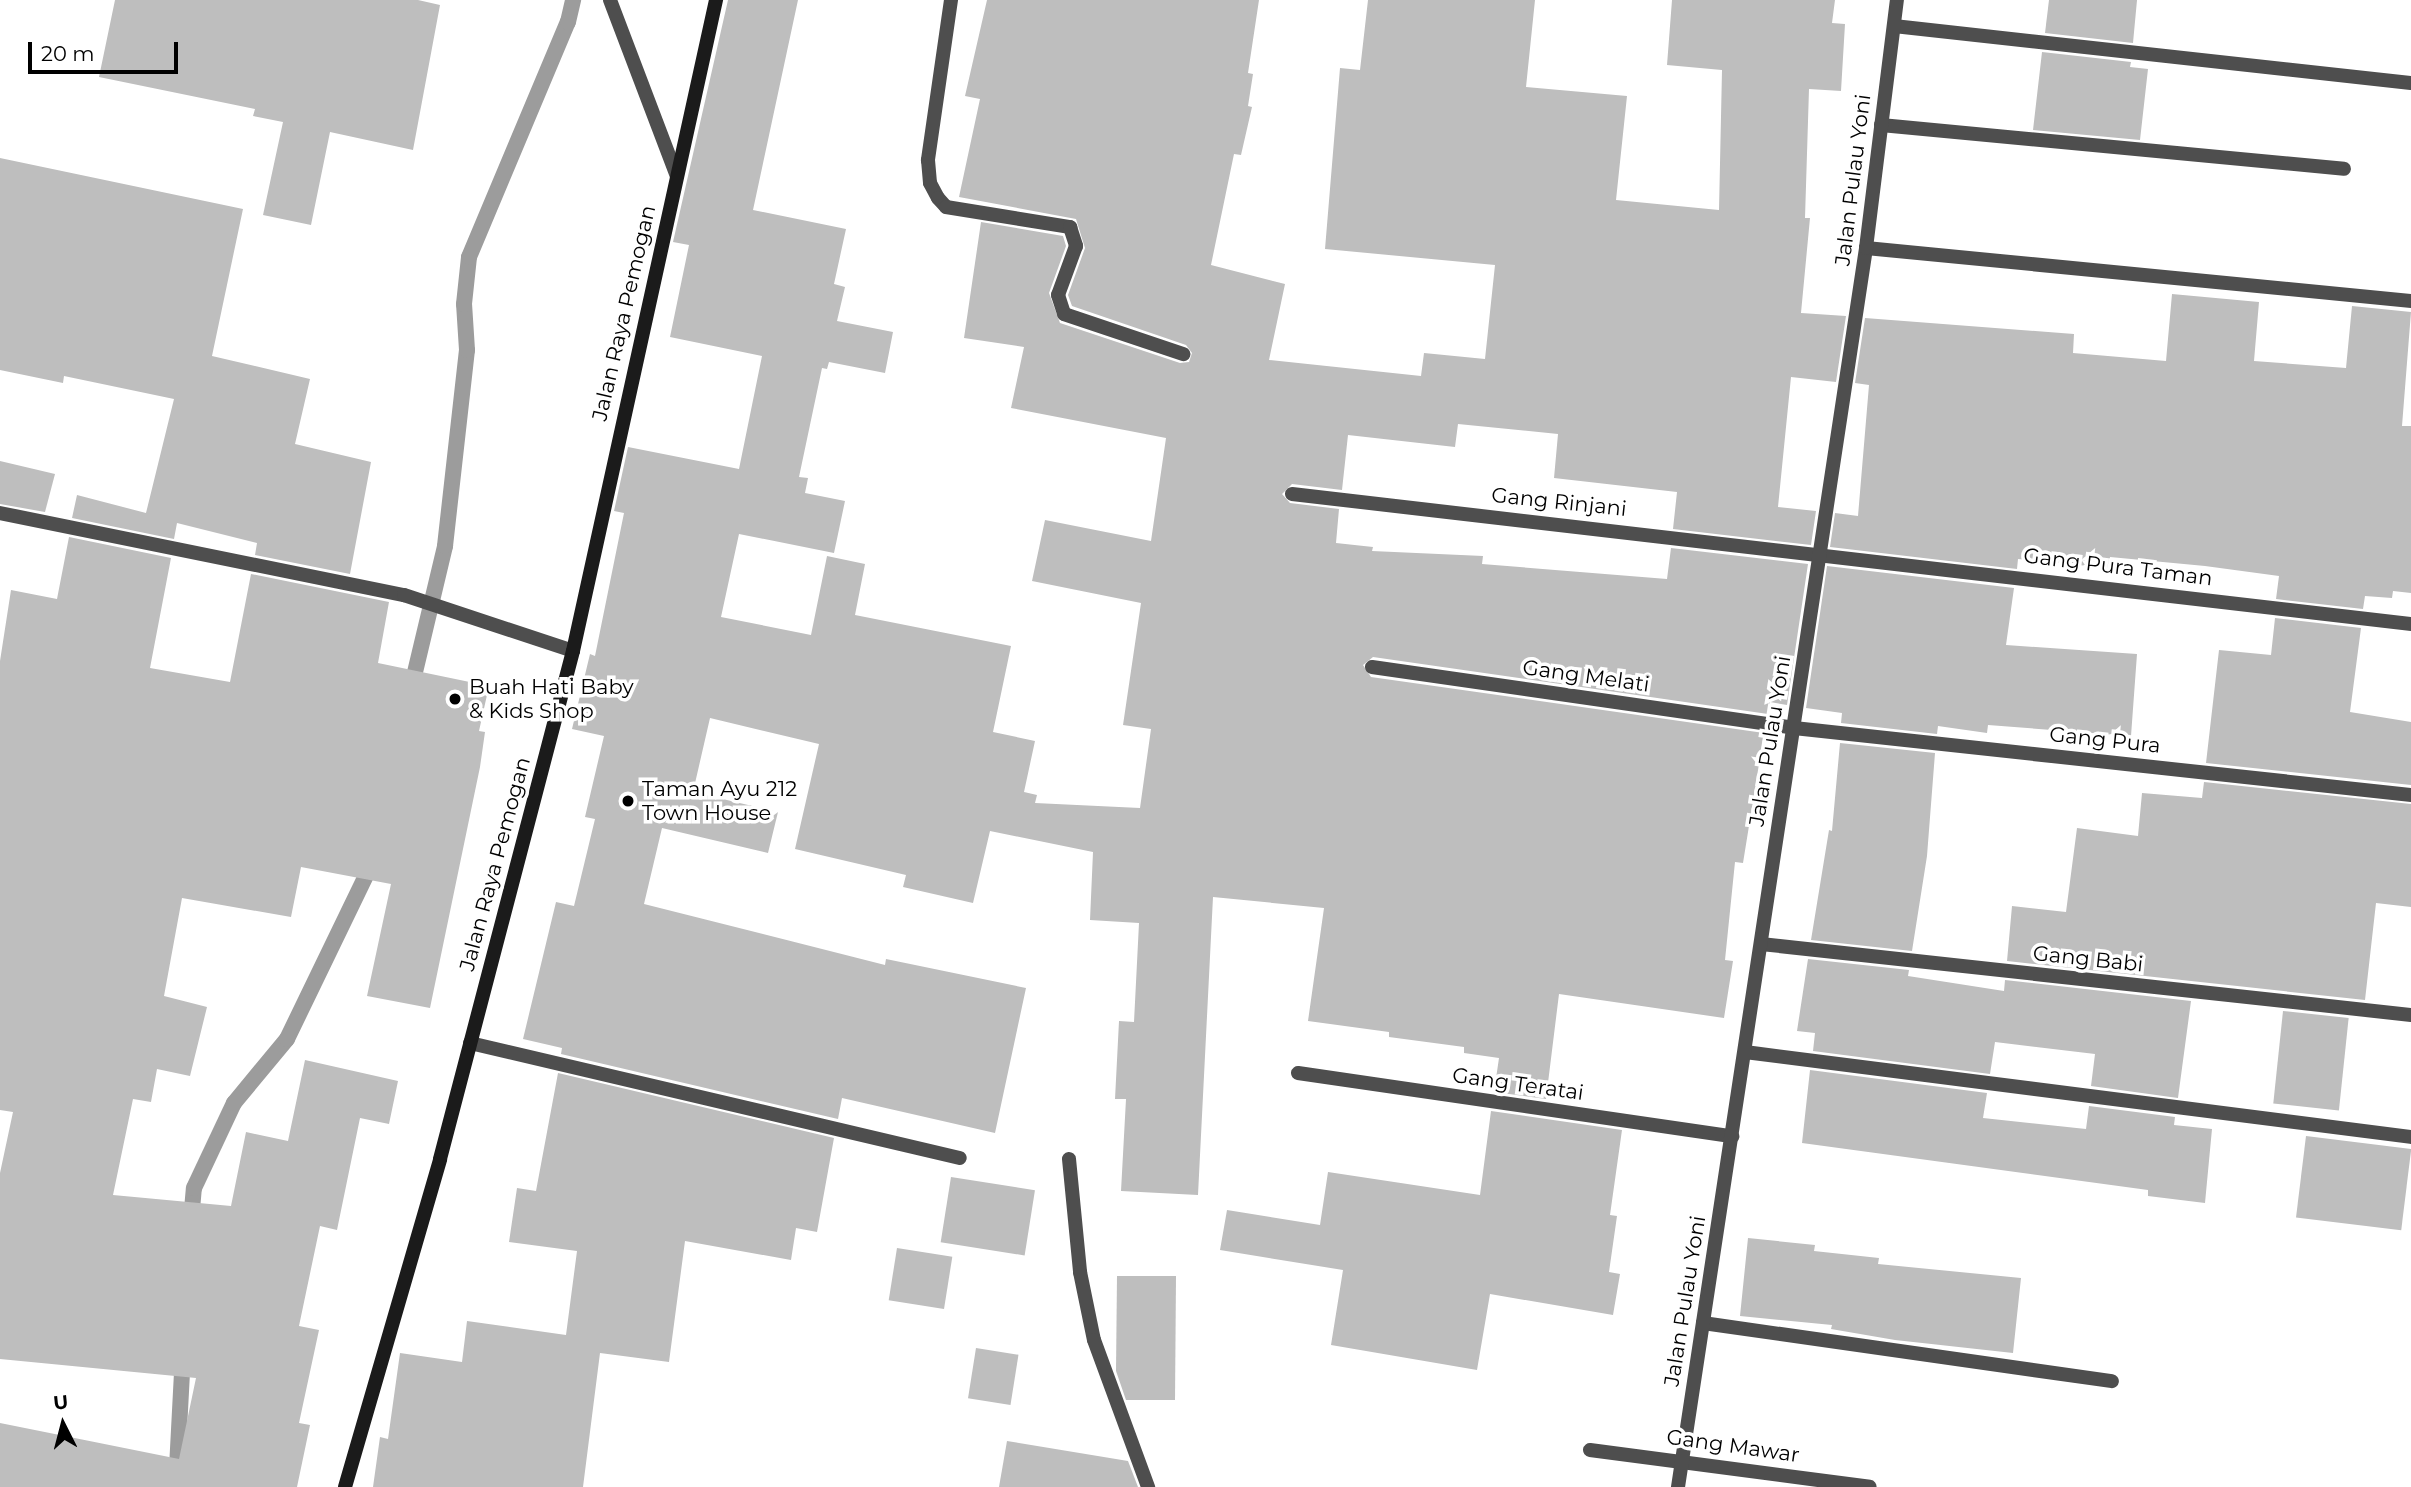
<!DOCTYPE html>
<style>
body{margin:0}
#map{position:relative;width:2411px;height:1487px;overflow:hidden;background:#fff;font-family:Montserrat,sans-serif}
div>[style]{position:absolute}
.stream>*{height:16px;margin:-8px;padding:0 8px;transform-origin:8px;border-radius:8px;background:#9c9c9c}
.building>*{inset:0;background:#bebebe;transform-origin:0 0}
.street>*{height:14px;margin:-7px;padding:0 7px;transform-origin:7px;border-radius:7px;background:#4e4e4e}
.secondary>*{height:14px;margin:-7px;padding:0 7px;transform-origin:7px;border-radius:7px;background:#1b1b1b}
.dots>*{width:19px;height:19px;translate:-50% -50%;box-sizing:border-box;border:4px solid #fff;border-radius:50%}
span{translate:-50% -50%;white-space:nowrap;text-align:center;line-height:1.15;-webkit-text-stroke:7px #fff;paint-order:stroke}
.street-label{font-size:21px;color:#000}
.poi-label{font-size:21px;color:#000}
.left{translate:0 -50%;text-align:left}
.north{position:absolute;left:28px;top:1389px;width:70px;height:70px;-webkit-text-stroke:5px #fff;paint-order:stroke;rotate:354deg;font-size:19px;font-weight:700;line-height:28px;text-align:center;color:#000}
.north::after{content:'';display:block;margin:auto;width:24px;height:32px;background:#000;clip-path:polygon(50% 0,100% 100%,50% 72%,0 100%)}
.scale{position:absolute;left:28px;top:42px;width:150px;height:32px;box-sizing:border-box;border:4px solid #000;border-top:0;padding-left:9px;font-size:21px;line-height:24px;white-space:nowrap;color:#000;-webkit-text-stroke:5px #fff;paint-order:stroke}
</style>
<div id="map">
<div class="stream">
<div style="left:411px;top:689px;width:147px;rotate:-76.6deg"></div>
<div style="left:445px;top:546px;width:197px;rotate:-83.6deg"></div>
<div style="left:467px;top:350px;width:46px;rotate:-93.7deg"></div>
<div style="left:464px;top:304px;width:47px;rotate:-83.9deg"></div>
<div style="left:469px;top:257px;width:255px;rotate:-67.2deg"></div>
<div style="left:568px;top:22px;width:23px;rotate:-77deg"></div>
<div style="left:191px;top:1221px;width:33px;rotate:-85deg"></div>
<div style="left:194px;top:1188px;width:94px;rotate:-64.8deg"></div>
<div style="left:234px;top:1103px;width:83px;rotate:-50.4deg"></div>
<div style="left:287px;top:1039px;width:198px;rotate:-64.2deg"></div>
<div style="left:176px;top:1487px;width:132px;rotate:-87deg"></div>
</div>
<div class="building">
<div style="clip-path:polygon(115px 0,418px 0,440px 5px,413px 150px,330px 132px,311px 225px,263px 215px,283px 122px,253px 116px,255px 109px,99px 77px)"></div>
<div style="clip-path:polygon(728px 0,798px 0,753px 210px,846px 229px,834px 284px,845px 287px,837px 321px,893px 332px,885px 373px,829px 362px,827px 369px,822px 368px,799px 477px,808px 478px,805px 493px,845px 501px,834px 553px,739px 534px,721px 617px,811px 635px,827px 556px,865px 564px,855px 615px,1011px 646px,993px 732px,1035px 741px,1024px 792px,1037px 795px,1035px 803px,1140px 808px,1151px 729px,1123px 725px,1141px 603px,1032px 581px,1045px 520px,1151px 541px,1166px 438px,1011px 408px,1024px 347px,964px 338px,981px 222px,1063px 236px,1066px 246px,1049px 293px,1060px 323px,1180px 363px,1189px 362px,1192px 353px,1186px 345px,1072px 306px,1068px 295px,1085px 248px,1076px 219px,959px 197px,980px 99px,965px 96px,987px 0,1259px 0,1248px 73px,1253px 74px,1248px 106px,1252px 107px,1241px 155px,1234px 154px,1211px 265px,1285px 284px,1269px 360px,1421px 376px,1424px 353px,1485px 359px,1495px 265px,1325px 249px,1340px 68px,1360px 70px,1368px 0,1535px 0,1526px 87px,1627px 96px,1616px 200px,1719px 210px,1722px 70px,1667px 65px,1672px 0,1835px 0,1832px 23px,1845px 24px,1841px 91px,1809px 89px,1805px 218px,1810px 218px,1801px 313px,1846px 316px,1836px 382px,1791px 377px,1778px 507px,1816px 511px,1811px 545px,1673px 529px,1677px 492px,1554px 478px,1558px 434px,1458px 424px,1455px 447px,1348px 435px,1342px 490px,1292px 484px,1282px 494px,1290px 503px,1339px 509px,1336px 543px,1373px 547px,1372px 551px,1483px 556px,1482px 564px,1667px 579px,1671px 548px,1808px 564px,1787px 705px,1770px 702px,1768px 714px,1373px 657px,1363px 665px,1371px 677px,1764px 733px,1743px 863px,1735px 862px,1725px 960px,1733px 961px,1724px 1018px,1559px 994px,1546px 1099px,1494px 1092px,1499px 1058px,1464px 1053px,1464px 1047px,1389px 1037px,1389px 1032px,1308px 1021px,1324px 908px,1213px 897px,1198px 1195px,1121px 1191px,1126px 1099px,1115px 1099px,1119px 1021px,1134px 1022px,1139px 923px,1090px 920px,1093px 852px,990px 831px,973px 903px,903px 887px,906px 875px,795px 849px,819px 744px,710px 718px,693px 792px,778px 812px,768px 853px,662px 828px,644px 904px,885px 965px,886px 959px,1026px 988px,995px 1133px,842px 1098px,838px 1119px,561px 1054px,562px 1048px,523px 1039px,556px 902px,574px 906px,595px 819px,585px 817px,604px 736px,572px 729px,590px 654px,595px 656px,624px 513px,614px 511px,628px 447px,739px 469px,762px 356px,670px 337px,689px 245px,673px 242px)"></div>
<div style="clip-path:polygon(2049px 0,2137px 0,2133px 43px,2045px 33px)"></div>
<div style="clip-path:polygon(2042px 52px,2131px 62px,2130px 67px,2148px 69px,2140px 140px,2033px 130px)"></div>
<div style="clip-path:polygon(0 158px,243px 209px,212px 356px,310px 379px,295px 444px,371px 462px,350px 574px,255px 555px,257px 543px,177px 523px,174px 539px,72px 518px,77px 495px,146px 513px,174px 399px,64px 376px,63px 383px,0 370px)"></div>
<div style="clip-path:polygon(2172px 294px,2259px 302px,2254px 361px,2346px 368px,2352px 306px,2411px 312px,2402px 426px,2411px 426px,2411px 593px,2393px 591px,2392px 598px,2365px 596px,2363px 609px,2276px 599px,2279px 576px,2205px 566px,2110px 557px,2109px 568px,2018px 559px,2017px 569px,1830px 547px,1835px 513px,1858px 516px,1869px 385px,1855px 383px,1865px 318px,2074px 334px,2073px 353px,2166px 361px)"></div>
<div style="clip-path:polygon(0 461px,55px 474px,45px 512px,0 504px)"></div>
<div style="clip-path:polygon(69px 537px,171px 558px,150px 668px,230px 682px,251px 574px,389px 602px,378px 663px,489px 686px,479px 731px,485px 732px,480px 767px,430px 1008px,367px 996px,391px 884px,301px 867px,291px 917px,182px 898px,164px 996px,207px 1007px,190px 1076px,157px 1069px,151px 1102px,133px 1099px,113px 1195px,231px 1206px,246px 1132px,288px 1141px,305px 1060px,398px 1081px,389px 1124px,360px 1118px,337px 1230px,320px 1226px,299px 1326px,319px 1330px,299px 1423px,310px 1425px,297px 1487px,0 1487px,0 1423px,179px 1459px,196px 1378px,0 1359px,0 1173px,13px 1112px,0 1110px,0 661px,11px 590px,57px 599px)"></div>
<div style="clip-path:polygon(1827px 566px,2014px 588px,2006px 645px,2137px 654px,2131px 736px,1988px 725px,1987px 733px,1938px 726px,1937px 734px,1841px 723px,1842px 713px,1806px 708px)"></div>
<div style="clip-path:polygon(2275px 618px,2361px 628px,2350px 712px,2411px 722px,2411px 785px,2206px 763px,2219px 650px,2271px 655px)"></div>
<div style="clip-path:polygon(1840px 743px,1935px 753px,1927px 856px,1912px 951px,1811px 940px,1829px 830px,1832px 831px)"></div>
<div style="clip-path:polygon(2204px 782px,2411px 804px,2411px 907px,2376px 903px,2365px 1000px,2007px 961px,2012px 906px,2066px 912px,2077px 828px,2138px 836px,2142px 793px,2202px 798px)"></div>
<div style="clip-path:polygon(1808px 959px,1909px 970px,1908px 976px,2004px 991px,2005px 980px,2191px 1001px,2178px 1098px,2091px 1086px,2095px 1054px,1995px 1042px,1990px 1074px,1813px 1051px,1815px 1033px,1797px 1031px)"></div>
<div style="left:2283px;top:1011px;width:66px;height:93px;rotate:6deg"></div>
<div style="clip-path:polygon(1810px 1070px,1987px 1093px,1983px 1118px,2086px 1129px,2089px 1106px,2175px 1117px,2174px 1125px,2212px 1129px,2205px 1203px,2148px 1196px,2148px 1190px,1802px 1143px)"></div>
<div style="clip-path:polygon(558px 1073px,834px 1138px,817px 1232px,796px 1228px,791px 1260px,685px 1241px,669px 1362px,600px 1353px,583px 1487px,373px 1487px,380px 1437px,388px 1439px,400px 1353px,462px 1362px,467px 1321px,566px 1335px,577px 1251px,509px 1242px,517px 1188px,536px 1191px)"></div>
<div style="clip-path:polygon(1491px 1111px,1622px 1130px,1610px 1215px,1617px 1216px,1609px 1272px,1620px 1274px,1613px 1315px,1490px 1294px,1477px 1370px,1331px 1345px,1343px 1270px,1220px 1250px,1227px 1210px,1320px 1225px,1328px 1172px,1480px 1195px)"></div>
<div style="left:2306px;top:1136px;width:106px;height:82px;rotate:7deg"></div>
<div style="left:951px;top:1177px;width:85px;height:66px;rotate:9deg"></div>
<div style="clip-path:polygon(1748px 1238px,1815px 1245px,1814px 1251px,1879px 1258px,1878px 1264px,2021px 1278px,2013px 1353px,1895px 1340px,1831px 1329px,1832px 1325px,1740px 1316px)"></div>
<div style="left:897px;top:1248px;width:56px;height:53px;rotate:9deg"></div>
<div style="clip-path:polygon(1117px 1276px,1176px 1276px,1175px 1400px,1126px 1400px,1116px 1371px)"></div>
<div style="left:976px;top:1348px;width:43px;height:51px;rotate:9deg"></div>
<div style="clip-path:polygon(1007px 1441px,1128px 1461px,1138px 1487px,999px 1487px)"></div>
</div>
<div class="street">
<div style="left:610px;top:0;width:188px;rotate:69.2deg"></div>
<div style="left:951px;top:0;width:162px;rotate:98.2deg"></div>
<div style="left:928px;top:160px;width:23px;rotate:85deg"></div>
<div style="left:930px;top:183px;width:17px;rotate:62deg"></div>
<div style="left:938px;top:198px;width:12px;rotate:48deg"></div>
<div style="left:946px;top:207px;width:126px;rotate:9.2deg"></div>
<div style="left:1070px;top:227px;width:20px;rotate:72deg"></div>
<div style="left:1076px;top:246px;width:52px;rotate:110.2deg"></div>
<div style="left:1058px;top:295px;width:20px;rotate:72deg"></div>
<div style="left:1064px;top:314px;width:126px;rotate:18.6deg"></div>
<div style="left:1894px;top:26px;width:520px;rotate:6.29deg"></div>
<div style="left:1881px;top:125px;width:465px;rotate:5.4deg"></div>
<div style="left:1866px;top:248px;width:548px;rotate:5.55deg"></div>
<div style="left:1292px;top:494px;width:1127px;rotate:6.63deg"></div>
<div style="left:0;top:513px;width:412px;rotate:11.5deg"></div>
<div style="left:404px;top:595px;width:178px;rotate:18.3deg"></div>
<div style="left:1372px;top:667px;width:426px;rotate:8.2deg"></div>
<div style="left:1794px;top:728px;width:621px;rotate:6.2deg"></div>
<div style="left:1761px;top:944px;width:654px;rotate:6.23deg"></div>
<div style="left:470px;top:1043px;width:503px;rotate:13.21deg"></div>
<div style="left:1745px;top:1052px;width:671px;rotate:7.27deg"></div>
<div style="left:1298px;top:1073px;width:439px;rotate:8.3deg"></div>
<div style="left:1069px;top:1159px;width:114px;rotate:84.4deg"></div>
<div style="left:1080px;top:1272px;width:69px;rotate:78.4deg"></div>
<div style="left:1094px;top:1340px;width:157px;rotate:69.8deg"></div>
<div style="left:1703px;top:1323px;width:413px;rotate:8.1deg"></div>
<div style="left:1590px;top:1450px;width:282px;rotate:7.5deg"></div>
<div style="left:1678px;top:1487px;width:1253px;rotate:-81.37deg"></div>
<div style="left:1866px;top:248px;width:250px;rotate:-82.9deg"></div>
</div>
<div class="secondary">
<div style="left:345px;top:1487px;width:341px;rotate:-73.8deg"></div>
<div style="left:440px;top:1159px;width:525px;rotate:-75.33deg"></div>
<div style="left:573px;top:651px;width:667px;rotate:-77.61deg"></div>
</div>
<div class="dots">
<div style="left:455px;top:699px;background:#000"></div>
<div style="left:628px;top:801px;background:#000"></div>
</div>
<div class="street-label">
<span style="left:1853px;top:180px;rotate:-83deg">Jalan Pulau Yoni</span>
<span style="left:624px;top:313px;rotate:-77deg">Jalan Raya Pemogan</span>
<span style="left:1559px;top:502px;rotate:6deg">Gang Rinjani</span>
<span style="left:2118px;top:567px;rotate:7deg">Gang Pura Taman</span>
<span style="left:1586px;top:676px;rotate:8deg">Gang Melati</span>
<span style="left:2105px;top:740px;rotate:6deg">Gang Pura</span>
<span style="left:1770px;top:741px;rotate:-81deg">Jalan Pulau Yoni</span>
<span style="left:495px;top:864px;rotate:-75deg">Jalan Raya Pemogan</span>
<span style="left:2088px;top:959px;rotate:6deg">Gang Babi</span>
<span style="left:1518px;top:1084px;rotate:8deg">Gang Teratai</span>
<span style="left:1685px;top:1301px;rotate:-81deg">Jalan Pulau Yoni</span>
<span style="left:1733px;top:1446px;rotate:8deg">Gang Mawar</span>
</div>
<div class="poi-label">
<span class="left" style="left:469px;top:699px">Buah Hati Baby<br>&amp; Kids Shop</span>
<span class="left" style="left:642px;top:801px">Taman Ayu 212<br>Town House</span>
</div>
<div class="north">U</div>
<div class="scale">20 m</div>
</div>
